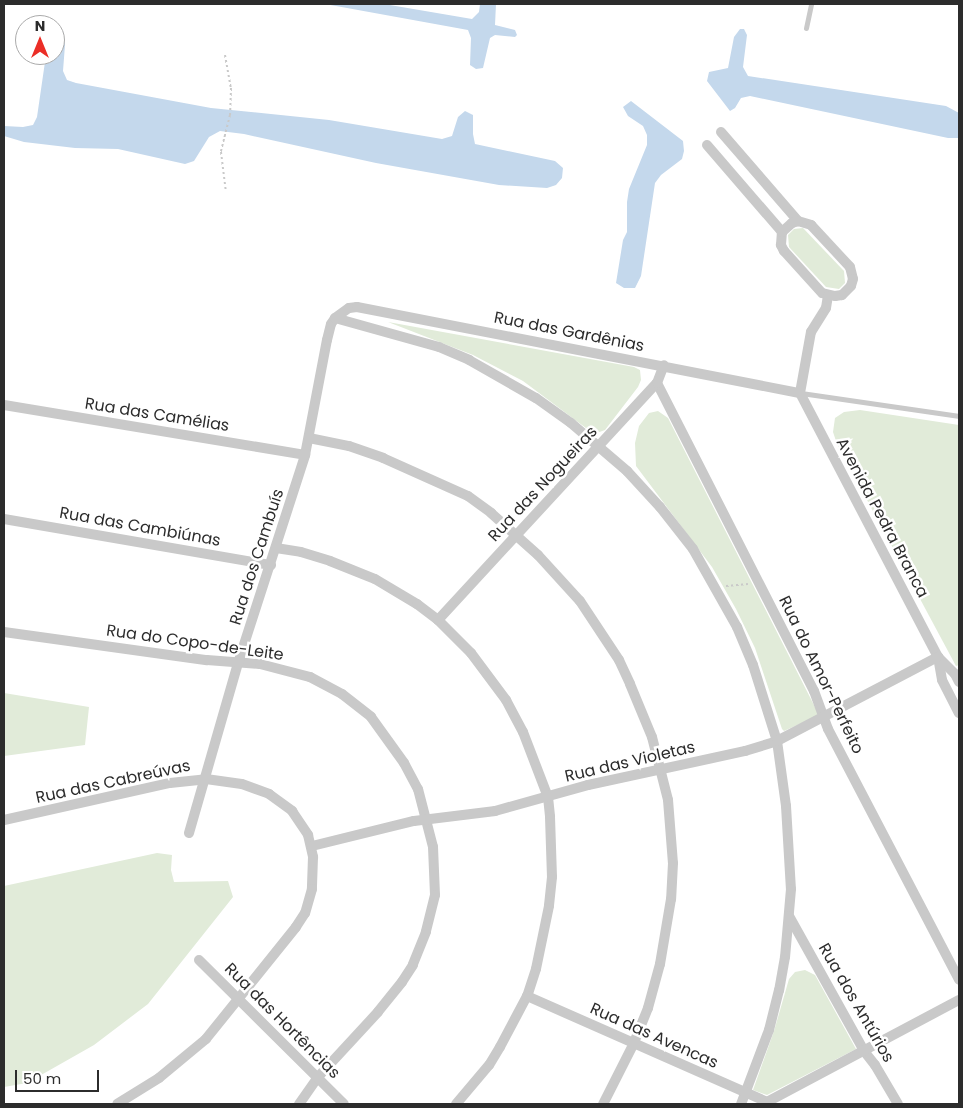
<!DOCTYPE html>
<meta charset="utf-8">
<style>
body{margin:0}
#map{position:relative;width:963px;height:1108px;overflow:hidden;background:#fff;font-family:Poppins,sans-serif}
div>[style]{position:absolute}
.green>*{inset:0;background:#e1ebd9}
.water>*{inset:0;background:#c4d8ec}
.path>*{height:2px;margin-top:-1px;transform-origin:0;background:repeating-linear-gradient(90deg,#c9c9c9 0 2.5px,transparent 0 5px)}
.service>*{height:5px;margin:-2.5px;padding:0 2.5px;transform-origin:2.5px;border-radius:2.5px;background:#c9c9c9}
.minor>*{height:10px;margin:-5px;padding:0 5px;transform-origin:5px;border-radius:5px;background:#c9c9c9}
span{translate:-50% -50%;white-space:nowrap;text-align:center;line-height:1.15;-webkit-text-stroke:5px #fff;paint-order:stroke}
.street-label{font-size:16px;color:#2c2c2c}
.frame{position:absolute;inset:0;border:5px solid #2c2c2c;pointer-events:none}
.north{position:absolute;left:15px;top:15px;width:50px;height:50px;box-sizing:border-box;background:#fff;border:1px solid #ababab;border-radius:50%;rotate:0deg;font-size:14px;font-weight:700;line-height:20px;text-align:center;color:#2c2c2c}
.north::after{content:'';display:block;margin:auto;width:18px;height:22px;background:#eb2e27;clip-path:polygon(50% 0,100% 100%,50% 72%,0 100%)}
.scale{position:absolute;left:15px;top:1070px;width:84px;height:22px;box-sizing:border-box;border:2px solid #2c2c2c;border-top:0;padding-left:6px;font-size:15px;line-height:18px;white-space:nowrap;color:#2c2c2c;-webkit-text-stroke:4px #fff;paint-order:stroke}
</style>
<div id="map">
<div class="green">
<div style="clip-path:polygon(803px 228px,844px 271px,845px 283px,839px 289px,826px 287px,789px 247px,788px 235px,794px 229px)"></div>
<div style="clip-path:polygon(388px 322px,634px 367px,640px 370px,641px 380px,638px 387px,605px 430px,594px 434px,523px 381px,473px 355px)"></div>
<div style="clip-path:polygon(860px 410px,959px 425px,959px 665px,956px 666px,837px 444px,833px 432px,835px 418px,844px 412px)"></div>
<div style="clip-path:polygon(658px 411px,668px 418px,817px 711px,817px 716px,784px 731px,782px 729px,755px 648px,736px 609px,712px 567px,636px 466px,635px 443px,639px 426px,649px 413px)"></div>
<div style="clip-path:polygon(4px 693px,89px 707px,85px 745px,4px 756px)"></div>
<div style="clip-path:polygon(157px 853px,172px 855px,171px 870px,174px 882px,228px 881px,233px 897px,148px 1004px,94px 1045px,27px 1083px,4px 1087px,4px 886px)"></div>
<div style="clip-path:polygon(805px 970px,815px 975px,856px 1049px,767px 1095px,753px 1090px,774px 1031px,789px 979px,795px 972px)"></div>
</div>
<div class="water">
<div style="clip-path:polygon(325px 4px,384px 4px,472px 19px,479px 12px,480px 4px,496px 4px,495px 25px,515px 30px,517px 35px,515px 37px,495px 35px,490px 38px,483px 68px,476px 69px,470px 65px,471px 38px,468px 30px)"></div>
<div style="clip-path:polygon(59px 29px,63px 31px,65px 45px,63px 71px,67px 80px,76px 83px,211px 108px,329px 120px,442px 139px,452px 136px,458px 117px,465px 111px,473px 115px,473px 134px,475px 144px,555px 161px,563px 168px,562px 178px,556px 185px,547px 188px,499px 185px,376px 163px,244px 134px,220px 131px,209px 137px,194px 161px,185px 164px,118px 149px,75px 148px,24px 142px,4px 136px,4px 126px,23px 127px,33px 125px,37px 117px,46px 55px,55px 55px,55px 30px)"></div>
<div style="clip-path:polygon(740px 29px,744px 29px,747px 35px,743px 67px,748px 76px,946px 106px,959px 113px,959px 138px,948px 138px,750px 96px,741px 98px,735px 108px,730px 111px,707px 81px,709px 72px,728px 68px,734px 37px)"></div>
<div style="clip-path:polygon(631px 101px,683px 141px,684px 151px,682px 159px,661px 175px,655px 183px,641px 276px,635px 288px,624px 288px,616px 283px,623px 240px,627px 232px,627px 202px,629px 189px,647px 145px,647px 135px,643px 126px,628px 116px,623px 107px)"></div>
</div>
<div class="path">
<div style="left:225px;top:55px;width:34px;rotate:80deg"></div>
<div style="left:231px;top:88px;width:27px;rotate:92deg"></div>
<div style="left:230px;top:115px;width:38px;rotate:104deg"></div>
<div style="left:221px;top:152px;width:39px;rotate:83deg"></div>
<div style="left:726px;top:586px;width:22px;rotate:-5deg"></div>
</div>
<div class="service">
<div style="left:806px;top:28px;width:25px;rotate:-78deg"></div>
<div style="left:801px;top:393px;width:160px;rotate:8.3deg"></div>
</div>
<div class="minor">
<div style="left:721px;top:132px;width:118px;rotate:49.1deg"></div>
<div style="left:707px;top:145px;width:115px;rotate:49.2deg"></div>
<div style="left:798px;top:221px;width:14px;rotate:17deg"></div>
<div style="left:811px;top:225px;width:57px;rotate:47.1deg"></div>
<div style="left:850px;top:267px;width:12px;rotate:76deg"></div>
<div style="left:853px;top:279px;width:7px;rotate:106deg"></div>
<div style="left:851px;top:286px;width:13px;rotate:135deg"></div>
<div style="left:842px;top:295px;width:7px;rotate:172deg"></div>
<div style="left:835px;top:296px;width:13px;rotate:-167deg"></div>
<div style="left:822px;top:293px;width:57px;rotate:-132.1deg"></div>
<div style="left:784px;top:251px;width:7px;rotate:-117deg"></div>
<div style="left:781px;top:245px;width:13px;rotate:-86deg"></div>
<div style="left:782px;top:232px;width:13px;rotate:-42deg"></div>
<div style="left:792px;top:223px;width:6px;rotate:-18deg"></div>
<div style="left:335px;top:318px;width:108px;rotate:15.6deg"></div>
<div style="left:439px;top:347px;width:33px;rotate:23deg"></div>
<div style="left:469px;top:360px;width:77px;rotate:29.6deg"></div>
<div style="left:536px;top:398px;width:43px;rotate:35.5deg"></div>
<div style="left:571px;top:423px;width:74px;rotate:40.6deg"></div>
<div style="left:627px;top:471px;width:49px;rotate:47.5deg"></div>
<div style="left:660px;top:507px;width:53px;rotate:51.8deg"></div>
<div style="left:693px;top:549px;width:90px;rotate:60.6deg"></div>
<div style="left:737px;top:627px;width:41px;rotate:67.2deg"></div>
<div style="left:753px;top:665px;width:80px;rotate:72.5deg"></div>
<div style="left:777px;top:741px;width:66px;rotate:82.1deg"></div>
<div style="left:786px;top:806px;width:83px;rotate:86.6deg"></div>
<div style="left:791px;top:889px;width:68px;rotate:95deg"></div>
<div style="left:785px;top:957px;width:34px;rotate:100deg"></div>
<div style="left:779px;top:990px;width:41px;rotate:104deg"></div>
<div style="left:769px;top:1030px;width:79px;rotate:110.7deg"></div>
<div style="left:657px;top:383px;width:346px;rotate:63deg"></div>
<div style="left:814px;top:691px;width:40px;rotate:69.8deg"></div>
<div style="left:828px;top:729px;width:283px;rotate:62.4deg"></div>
<div style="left:800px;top:393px;width:298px;rotate:62.4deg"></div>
<div style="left:938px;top:657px;width:23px;rotate:80deg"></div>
<div style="left:942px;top:680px;width:37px;rotate:63deg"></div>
<div style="left:800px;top:393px;width:62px;rotate:-79.8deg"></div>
<div style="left:811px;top:332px;width:28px;rotate:-58deg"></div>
<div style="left:826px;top:308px;width:12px;rotate:-81deg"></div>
<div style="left:4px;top:405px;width:305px;rotate:9.4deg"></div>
<div style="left:309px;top:438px;width:41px;rotate:11.3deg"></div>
<div style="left:349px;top:446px;width:36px;rotate:19deg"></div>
<div style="left:383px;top:458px;width:93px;rotate:24.1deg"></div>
<div style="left:468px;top:496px;width:29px;rotate:36deg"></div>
<div style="left:491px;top:513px;width:63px;rotate:41.8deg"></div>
<div style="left:538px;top:555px;width:62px;rotate:47.6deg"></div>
<div style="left:580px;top:601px;width:71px;rotate:56.5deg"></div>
<div style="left:619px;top:660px;width:26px;rotate:65deg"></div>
<div style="left:630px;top:684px;width:57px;rotate:67.5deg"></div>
<div style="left:652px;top:737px;width:65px;rotate:75.7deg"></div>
<div style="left:668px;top:800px;width:63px;rotate:85.5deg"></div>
<div style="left:673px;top:863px;width:36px;rotate:93deg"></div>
<div style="left:671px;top:899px;width:66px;rotate:99.6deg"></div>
<div style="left:660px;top:964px;width:46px;rotate:105.3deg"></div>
<div style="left:648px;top:1008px;width:38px;rotate:112deg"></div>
<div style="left:634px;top:1043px;width:68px;rotate:116.9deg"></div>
<div style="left:4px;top:519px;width:271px;rotate:9.8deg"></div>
<div style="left:276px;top:548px;width:25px;rotate:9deg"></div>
<div style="left:301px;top:552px;width:30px;rotate:17deg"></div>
<div style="left:330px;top:561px;width:48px;rotate:21.8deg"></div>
<div style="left:375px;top:579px;width:49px;rotate:30.8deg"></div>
<div style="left:417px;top:604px;width:26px;rotate:37deg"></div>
<div style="left:438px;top:620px;width:47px;rotate:45deg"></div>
<div style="left:471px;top:653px;width:59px;rotate:53.3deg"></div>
<div style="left:506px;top:700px;width:36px;rotate:62deg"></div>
<div style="left:523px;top:732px;width:70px;rotate:69deg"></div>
<div style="left:548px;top:797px;width:20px;rotate:84deg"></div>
<div style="left:550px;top:817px;width:60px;rotate:88.1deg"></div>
<div style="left:552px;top:877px;width:29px;rotate:96deg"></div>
<div style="left:549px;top:906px;width:64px;rotate:101.7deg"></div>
<div style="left:536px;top:969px;width:28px;rotate:108deg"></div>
<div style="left:527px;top:996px;width:58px;rotate:117.9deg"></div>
<div style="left:500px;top:1047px;width:21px;rotate:121deg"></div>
<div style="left:489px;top:1065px;width:51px;rotate:130.2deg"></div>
<div style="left:438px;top:620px;width:323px;rotate:-47.3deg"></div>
<div style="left:657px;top:383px;width:19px;rotate:-69deg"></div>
<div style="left:4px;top:632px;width:205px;rotate:7.9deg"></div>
<div style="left:207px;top:660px;width:53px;rotate:4.3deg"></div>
<div style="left:260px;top:664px;width:52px;rotate:14.6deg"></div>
<div style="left:310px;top:677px;width:36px;rotate:28deg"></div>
<div style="left:342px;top:694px;width:37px;rotate:38deg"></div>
<div style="left:371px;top:717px;width:57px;rotate:54.3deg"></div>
<div style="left:404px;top:763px;width:30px;rotate:62deg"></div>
<div style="left:418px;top:789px;width:60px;rotate:75.5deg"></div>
<div style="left:433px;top:847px;width:48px;rotate:87.6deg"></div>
<div style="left:435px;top:895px;width:38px;rotate:104deg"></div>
<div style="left:426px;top:932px;width:35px;rotate:112deg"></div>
<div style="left:413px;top:965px;width:20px;rotate:123deg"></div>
<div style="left:402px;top:982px;width:38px;rotate:129deg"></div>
<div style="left:378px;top:1012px;width:88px;rotate:132.7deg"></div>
<div style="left:318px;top:1077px;width:33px;rotate:125deg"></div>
<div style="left:938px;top:657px;width:24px;rotate:45deg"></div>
<div style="left:955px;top:674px;width:9px;rotate:63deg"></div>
<div style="left:4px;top:820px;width:170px;rotate:-12.6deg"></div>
<div style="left:170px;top:783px;width:36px;rotate:-6deg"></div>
<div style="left:206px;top:779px;width:36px;rotate:8deg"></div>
<div style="left:242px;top:784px;width:29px;rotate:20deg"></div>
<div style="left:269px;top:794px;width:29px;rotate:36deg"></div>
<div style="left:292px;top:811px;width:29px;rotate:56deg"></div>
<div style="left:308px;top:835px;width:23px;rotate:77deg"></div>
<div style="left:313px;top:857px;width:32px;rotate:92deg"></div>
<div style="left:312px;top:889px;width:25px;rotate:106deg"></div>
<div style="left:305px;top:913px;width:17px;rotate:123deg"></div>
<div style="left:296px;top:927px;width:144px;rotate:128.8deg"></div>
<div style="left:206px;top:1039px;width:61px;rotate:140.3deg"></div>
<div style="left:159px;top:1078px;width:49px;rotate:148.2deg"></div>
<div style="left:189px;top:833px;width:177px;rotate:-73.9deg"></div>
<div style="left:238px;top:663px;width:219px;rotate:-72.1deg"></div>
<div style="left:305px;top:455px;width:117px;rotate:-79.2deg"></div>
<div style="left:327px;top:340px;width:16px;rotate:-76deg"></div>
<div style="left:331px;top:324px;width:7px;rotate:-56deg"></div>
<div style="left:335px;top:318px;width:17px;rotate:-36deg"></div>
<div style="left:349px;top:308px;width:8px;rotate:-7deg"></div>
<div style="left:357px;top:307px;width:451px;rotate:11deg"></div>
<div style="left:312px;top:846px;width:105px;rotate:-13.8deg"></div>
<div style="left:414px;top:821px;width:82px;rotate:-7deg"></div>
<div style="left:495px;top:811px;width:97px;rotate:-15.6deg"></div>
<div style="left:588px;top:785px;width:161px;rotate:-12.2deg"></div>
<div style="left:745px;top:751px;width:34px;rotate:-17deg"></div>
<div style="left:777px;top:741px;width:182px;rotate:-27.6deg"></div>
<div style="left:789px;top:916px;width:154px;rotate:60.9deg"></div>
<div style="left:864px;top:1051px;width:18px;rotate:52deg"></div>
<div style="left:875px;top:1065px;width:45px;rotate:59.5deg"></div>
<div style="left:199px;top:960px;width:204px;rotate:44.8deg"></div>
<div style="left:527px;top:996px;width:262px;rotate:23.8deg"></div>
<div style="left:767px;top:1102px;width:2px;rotate:63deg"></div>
<div style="left:767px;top:1102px;width:217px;rotate:-28deg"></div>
</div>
<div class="street-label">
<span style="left:569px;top:332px;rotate:11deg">Rua das Gardênias</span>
<span style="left:157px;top:415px;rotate:9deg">Rua das Camélias</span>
<span style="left:543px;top:484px;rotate:-47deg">Rua das Nogueiras</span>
<span style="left:882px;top:518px;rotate:62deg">Avenida Pedra Branca</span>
<span style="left:140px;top:527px;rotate:10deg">Rua das Cambiúnas</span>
<span style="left:257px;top:557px;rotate:-72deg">Rua dos Cambuís</span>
<span style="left:195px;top:643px;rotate:8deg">Rua do Copo-de-Leite</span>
<span style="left:821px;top:675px;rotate:64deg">Rua do Amor-Perfeito</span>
<span style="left:630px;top:762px;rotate:-13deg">Rua das Violetas</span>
<span style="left:113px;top:782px;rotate:-12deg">Rua das Cabreúvas</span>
<span style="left:856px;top:1003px;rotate:60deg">Rua dos Antúrios</span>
<span style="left:282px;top:1021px;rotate:45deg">Rua das Hortências</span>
<span style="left:654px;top:1036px;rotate:24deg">Rua das Avencas</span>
</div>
<div class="frame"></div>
<div class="north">N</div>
<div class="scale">50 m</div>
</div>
